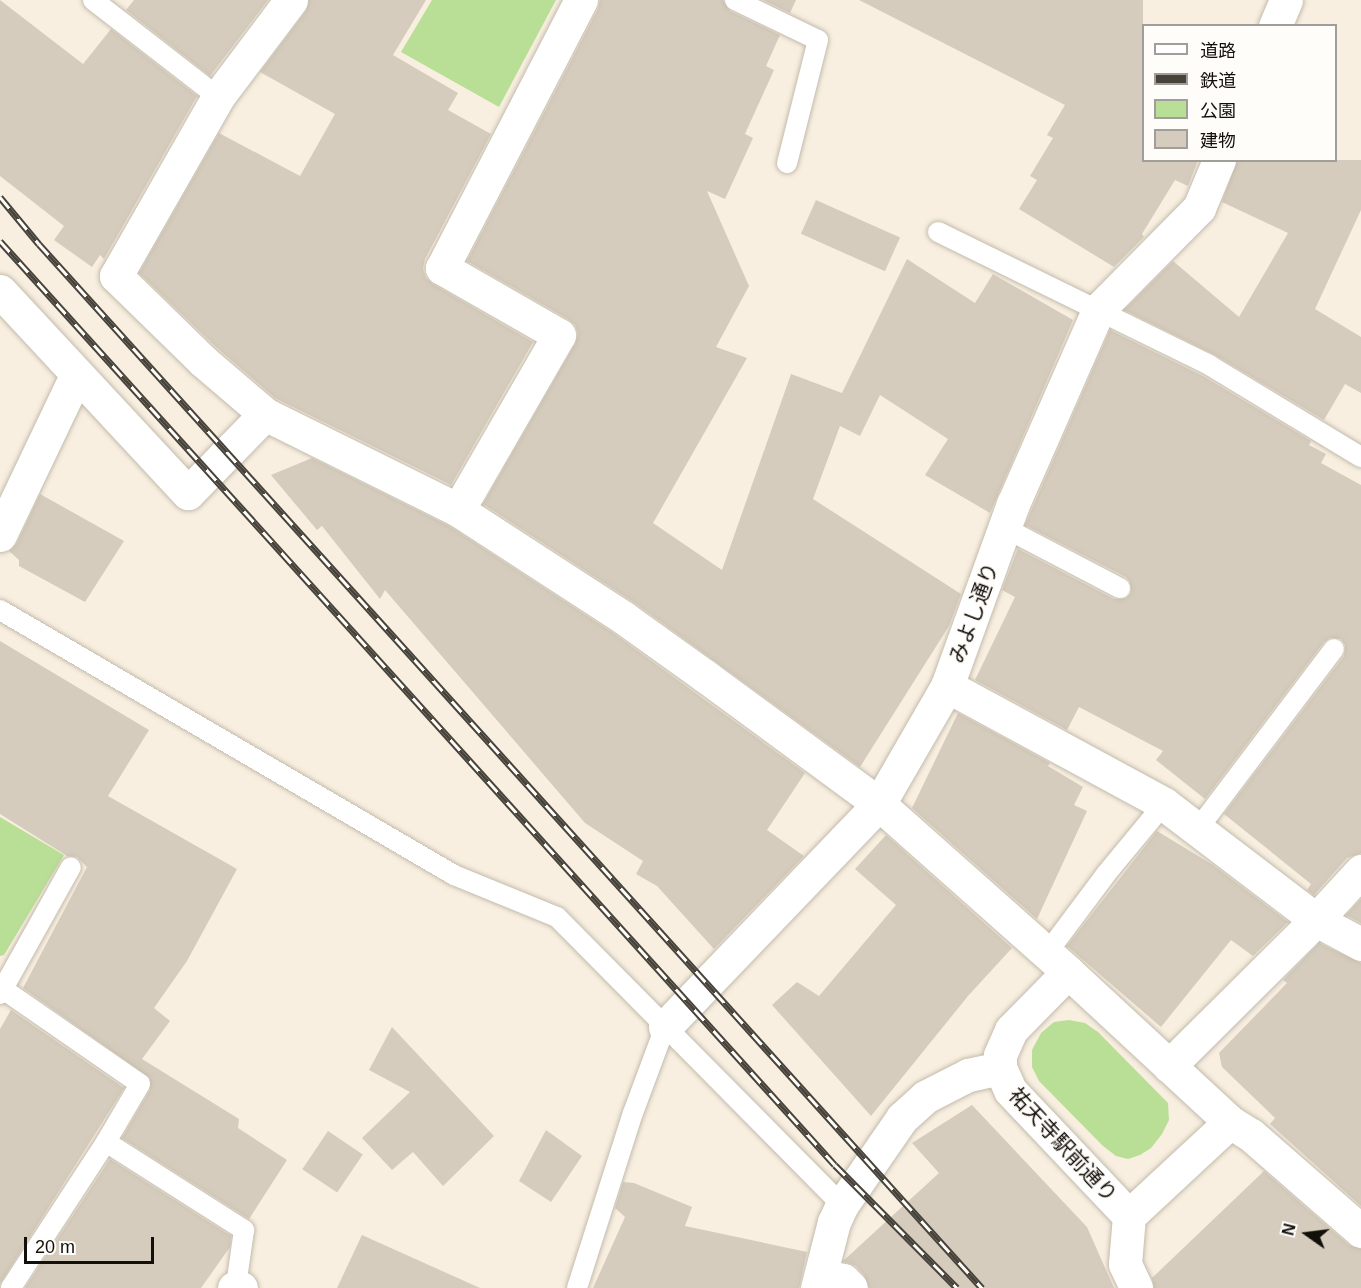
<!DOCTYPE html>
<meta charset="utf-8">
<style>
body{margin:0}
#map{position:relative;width:1361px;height:1288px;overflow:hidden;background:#f8efe0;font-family:Arial,"Noto Sans JP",sans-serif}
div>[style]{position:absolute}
.green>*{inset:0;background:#b9de96}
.building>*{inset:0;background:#d5ccbd;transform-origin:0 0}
.roads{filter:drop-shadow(0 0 2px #c3bbac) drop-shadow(0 0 2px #c3bbac)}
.service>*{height:20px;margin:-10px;padding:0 10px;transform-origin:10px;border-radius:10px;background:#fff}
.minor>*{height:33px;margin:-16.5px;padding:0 16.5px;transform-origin:16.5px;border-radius:16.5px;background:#fff}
.tertiary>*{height:33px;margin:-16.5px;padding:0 16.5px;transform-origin:16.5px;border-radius:16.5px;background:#fff}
.rail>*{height:7px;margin-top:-3.5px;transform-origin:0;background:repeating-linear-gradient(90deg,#fffdfa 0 14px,#47433b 0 28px);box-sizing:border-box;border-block:2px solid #47433b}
span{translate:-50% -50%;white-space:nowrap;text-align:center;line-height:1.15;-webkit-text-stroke:5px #fffdfa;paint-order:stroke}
.street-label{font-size:21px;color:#13100b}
.legend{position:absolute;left:1142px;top:24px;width:195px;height:138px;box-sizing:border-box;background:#fffdfa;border:2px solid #a19e9a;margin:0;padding:8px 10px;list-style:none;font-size:18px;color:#13100b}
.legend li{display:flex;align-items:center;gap:12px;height:30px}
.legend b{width:30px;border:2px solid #a19e9a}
.north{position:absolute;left:1277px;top:1204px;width:60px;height:60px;-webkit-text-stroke:4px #fffdfa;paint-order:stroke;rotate:284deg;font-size:16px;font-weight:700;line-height:24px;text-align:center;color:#13100b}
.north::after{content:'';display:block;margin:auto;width:21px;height:27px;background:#13100b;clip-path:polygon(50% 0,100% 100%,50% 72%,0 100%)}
.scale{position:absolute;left:24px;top:1237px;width:130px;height:27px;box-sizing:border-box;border:3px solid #13100b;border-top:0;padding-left:8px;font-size:18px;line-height:21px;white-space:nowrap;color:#13100b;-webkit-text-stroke:4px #fffdfa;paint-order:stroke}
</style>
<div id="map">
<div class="green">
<div style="clip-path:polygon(432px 0,556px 0,499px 107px,401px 52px)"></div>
<div style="clip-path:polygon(0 817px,64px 855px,4px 955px,0 956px)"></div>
<div style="clip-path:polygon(1069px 1020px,1085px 1023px,1098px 1032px,1168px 1103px,1169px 1120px,1162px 1134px,1151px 1148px,1140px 1155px,1128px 1159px,1116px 1156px,1103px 1146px,1039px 1081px,1032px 1067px,1032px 1050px,1041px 1033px,1054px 1022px)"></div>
</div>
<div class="building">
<div style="clip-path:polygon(0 0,83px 64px,111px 29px,197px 96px,104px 259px,100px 255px,92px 267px,54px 240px,64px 226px,0 176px)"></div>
<div style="clip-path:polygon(134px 0,268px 0,210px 76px,126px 10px)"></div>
<div style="clip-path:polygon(309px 0,426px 0,393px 55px,458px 93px,448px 110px,491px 134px,425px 259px,423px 269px,426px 278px,433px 284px,533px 342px,451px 485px,275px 398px,216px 347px,139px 273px,219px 133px,300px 176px,335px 114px,260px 72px,306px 11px)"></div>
<div style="clip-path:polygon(600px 0,723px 0,730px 11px,780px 35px,766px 66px,774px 70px,745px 134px,753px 138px,725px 199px,707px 191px,749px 286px,716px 347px,747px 358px,653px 523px,722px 570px,791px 374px,842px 393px,907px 259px,975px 303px,993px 274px,1073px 320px,990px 513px,925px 475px,948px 439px,880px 395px,860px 436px,840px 426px,813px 499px,961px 594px,949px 626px,860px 767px,635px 603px,483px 504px,575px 344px,578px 334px,575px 325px,568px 319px,467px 261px,598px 9px)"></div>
<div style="clip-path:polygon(763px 0,796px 0,790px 13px)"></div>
<div style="clip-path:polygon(859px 0,1143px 0,1143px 160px,1198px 160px,1188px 186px,1175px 180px,1142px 234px,1144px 237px,1114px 267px,1019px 209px,1037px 180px,1030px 176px,1053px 138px,1047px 135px,1065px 105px)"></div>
<div style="clip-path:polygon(1237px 160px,1361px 160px,1361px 210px,1315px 309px,1361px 337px,1361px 393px,1345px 384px,1324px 420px,1215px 355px,1124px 310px,1173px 261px,1239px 317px,1288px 233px,1222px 202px)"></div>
<div style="left:816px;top:200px;width:92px;height:37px;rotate:24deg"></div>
<div style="clip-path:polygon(1110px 330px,1203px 376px,1311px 441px,1309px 445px,1326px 454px,1321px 463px,1361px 485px,1361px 853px,1347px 858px,1314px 895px,1307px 890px,1311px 884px,1224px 814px,1344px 656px,1345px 645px,1341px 639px,1330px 638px,1324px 642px,1205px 799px,1156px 760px,1163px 751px,1079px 707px,1067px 730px,975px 680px,1015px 597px,1002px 590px,1018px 549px,1114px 599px,1126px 598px,1131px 593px,1130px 582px,1126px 577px,1025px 525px)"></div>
<div style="clip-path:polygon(312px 458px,449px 526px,613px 633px,805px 773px,767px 830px,804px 856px,714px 949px,657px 886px,636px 874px,643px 861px,585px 823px,385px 590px,380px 599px,322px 526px,317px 530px,271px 475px)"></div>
<div style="clip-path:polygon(40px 494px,124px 541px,85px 602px,19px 566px,19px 560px,9px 551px,17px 543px)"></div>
<div style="clip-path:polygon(0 641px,149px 730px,108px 796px,237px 869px,187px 961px,154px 1008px,170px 1021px,142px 1059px,239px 1119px,238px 1128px,287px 1160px,249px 1219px,122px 1138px,150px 1090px,150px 1078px,23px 988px,87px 867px,77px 857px,67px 856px,0 814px)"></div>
<div style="clip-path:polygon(958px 713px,1050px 763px,1048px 766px,1083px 787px,1074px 805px,1087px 811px,1037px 919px,912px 808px)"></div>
<div style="clip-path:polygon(1157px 831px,1213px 865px,1288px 922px,1253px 956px,1231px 940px,1161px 1027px,1067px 946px)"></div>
<div style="clip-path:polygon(886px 835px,1012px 948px,968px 996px,871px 1116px,772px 1005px,797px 982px,819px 996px,896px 905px,855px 869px)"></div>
<div style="clip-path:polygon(1361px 899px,1361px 923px,1346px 915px)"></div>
<div style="clip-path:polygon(1319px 943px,1361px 963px,1361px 1206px,1270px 1124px,1275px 1118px,1222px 1067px,1219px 1053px,1287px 983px,1283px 980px)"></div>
<div style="clip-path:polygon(11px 1010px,124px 1088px,0 1284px,0 1029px)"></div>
<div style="clip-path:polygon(392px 1027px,494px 1136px,443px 1186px,413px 1152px,392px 1170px,362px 1138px,410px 1092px,369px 1070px)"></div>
<div style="clip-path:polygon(972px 1105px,1087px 1227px,1114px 1288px,869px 1288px,864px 1275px,856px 1266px,843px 1261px,939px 1173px,912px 1143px)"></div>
<div style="clip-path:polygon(546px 1130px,582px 1156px,551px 1202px,519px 1181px)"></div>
<div style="left:328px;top:1131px;width:42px;height:46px;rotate:34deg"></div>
<div style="clip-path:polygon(110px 1159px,231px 1236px,230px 1247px,201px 1288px,25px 1288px)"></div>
<div style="clip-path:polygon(1264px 1171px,1349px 1245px,1361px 1249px,1361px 1288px,1154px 1288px,1152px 1278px)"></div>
<div style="clip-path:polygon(623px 1182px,634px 1183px,692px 1207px,685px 1226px,807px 1252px,799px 1288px,593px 1288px,625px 1217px,615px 1208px)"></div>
<div style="clip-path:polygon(362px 1235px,480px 1288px,337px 1288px)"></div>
</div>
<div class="roads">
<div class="service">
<div style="left:93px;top:0;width:158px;rotate:37.8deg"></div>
<div style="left:735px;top:0;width:92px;rotate:25.7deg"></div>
<div style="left:818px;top:40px;width:127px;rotate:104.1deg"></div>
<div style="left:938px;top:232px;width:302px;rotate:26.1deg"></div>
<div style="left:1209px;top:365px;width:178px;rotate:31.2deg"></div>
<div style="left:1005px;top:528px;width:130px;rotate:27.6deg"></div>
<div style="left:0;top:610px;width:526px;rotate:30.27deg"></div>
<div style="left:454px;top:875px;width:111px;rotate:22.2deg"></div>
<div style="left:557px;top:917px;width:405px;rotate:45.3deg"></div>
<div style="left:1197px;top:830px;width:227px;rotate:-52.9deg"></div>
<div style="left:1047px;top:953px;width:99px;rotate:-53.2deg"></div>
<div style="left:1106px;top:874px;width:91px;rotate:-50.4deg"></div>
<div style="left:0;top:987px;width:170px;rotate:34.7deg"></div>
<div style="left:140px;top:1084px;width:67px;rotate:120.4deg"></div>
<div style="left:106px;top:1142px;width:174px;rotate:123.1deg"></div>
<div style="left:0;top:994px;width:145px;rotate:-60.8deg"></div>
<div style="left:106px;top:1142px;width:164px;rotate:32.5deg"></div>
<div style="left:244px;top:1230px;width:57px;rotate:98.1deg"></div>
<div style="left:577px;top:1288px;width:184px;rotate:-72.3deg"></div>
<div style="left:633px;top:1113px;width:92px;rotate:-69.6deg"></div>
</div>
<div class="minor">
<div style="left:291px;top:0;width:121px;rotate:127deg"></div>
<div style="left:218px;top:97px;width:206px;rotate:119.7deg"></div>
<div style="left:116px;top:276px;width:122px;rotate:44.3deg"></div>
<div style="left:203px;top:361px;width:82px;rotate:40.5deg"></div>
<div style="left:265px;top:414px;width:216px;rotate:26.4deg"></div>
<div style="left:458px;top:510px;width:198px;rotate:33deg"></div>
<div style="left:624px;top:618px;width:100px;rotate:35.6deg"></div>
<div style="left:705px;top:676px;width:216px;rotate:36.3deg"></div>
<div style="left:879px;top:804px;width:253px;rotate:41.6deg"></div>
<div style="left:1275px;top:26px;width:28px;rotate:-67deg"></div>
<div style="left:0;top:291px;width:276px;rotate:47.1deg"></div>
<div style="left:188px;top:493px;width:110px;rotate:-45.7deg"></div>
<div style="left:458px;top:510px;width:202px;rotate:-60deg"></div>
<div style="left:559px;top:335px;width:135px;rotate:-150.2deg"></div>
<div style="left:442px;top:268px;width:302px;rotate:-62.6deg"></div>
<div style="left:0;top:535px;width:176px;rotate:-64.5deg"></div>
<div style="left:947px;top:686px;width:247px;rotate:28.5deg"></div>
<div style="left:1164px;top:804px;width:191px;rotate:37.3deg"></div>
<div style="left:1316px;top:920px;width:51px;rotate:28.1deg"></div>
<div style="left:665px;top:1027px;width:309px;rotate:-46.2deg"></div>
<div style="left:879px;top:804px;width:136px;rotate:-60deg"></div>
<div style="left:947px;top:686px;width:194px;rotate:-70.1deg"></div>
<div style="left:1013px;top:504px;width:212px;rotate:-66.3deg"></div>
<div style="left:1098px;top:310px;width:144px;rotate:-45.3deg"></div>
<div style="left:1199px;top:208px;width:52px;rotate:-67.4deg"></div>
<div style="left:1169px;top:1066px;width:207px;rotate:-44.8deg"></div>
<div style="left:1316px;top:920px;width:67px;rotate:-47.4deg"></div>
<div style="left:1230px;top:1122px;width:25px;rotate:32deg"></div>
<div style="left:1251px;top:1135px;width:146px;rotate:41.1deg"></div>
<div style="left:1129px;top:1216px;width:48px;rotate:94.8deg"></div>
<div style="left:1125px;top:1264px;width:26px;rotate:65deg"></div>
<div style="left:821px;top:1275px;width:23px;rotate:13deg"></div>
<div style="left:843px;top:1280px;width:11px;rotate:45deg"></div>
<div style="left:234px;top:1288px;width:7px"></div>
</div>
<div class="tertiary">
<div style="left:1068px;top:972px;width:221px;rotate:42.8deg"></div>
<div style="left:1230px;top:1122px;width:138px;rotate:137.1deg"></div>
<div style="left:1129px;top:1216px;width:173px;rotate:-133.4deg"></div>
<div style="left:1010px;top:1090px;width:24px;rotate:-114deg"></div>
<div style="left:1000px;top:1068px;width:13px;rotate:-90deg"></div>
<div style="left:1000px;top:1055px;width:27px;rotate:-66deg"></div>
<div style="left:1011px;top:1030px;width:81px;rotate:-45.5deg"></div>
<div style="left:817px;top:1288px;width:68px;rotate:-75.6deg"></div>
<div style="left:834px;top:1222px;width:19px;rotate:-65deg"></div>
<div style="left:842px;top:1205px;width:106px;rotate:-55.4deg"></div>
<div style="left:902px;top:1118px;width:31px;rotate:-42deg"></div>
<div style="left:925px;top:1097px;width:48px;rotate:-27.1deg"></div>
<div style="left:968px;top:1075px;width:33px;rotate:-12deg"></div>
</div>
</div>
<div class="rail">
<div style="left:0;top:197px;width:61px;rotate:50.3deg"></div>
<div style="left:39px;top:244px;width:1407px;rotate:47.91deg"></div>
<div style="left:0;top:241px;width:1245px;rotate:47.9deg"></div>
<div style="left:835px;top:1165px;width:173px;rotate:45.2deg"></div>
</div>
<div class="street-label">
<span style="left:974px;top:613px;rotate:-70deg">みよし通り</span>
<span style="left:1063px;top:1145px;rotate:47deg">祐天寺駅前通り</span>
</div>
<ul class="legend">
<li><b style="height:8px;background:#fff"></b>道路</li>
<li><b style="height:8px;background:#47433b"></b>鉄道</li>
<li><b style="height:16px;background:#b9de96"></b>公園</li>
<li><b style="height:16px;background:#d5ccbd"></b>建物</li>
</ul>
<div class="north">N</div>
<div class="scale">20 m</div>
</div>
